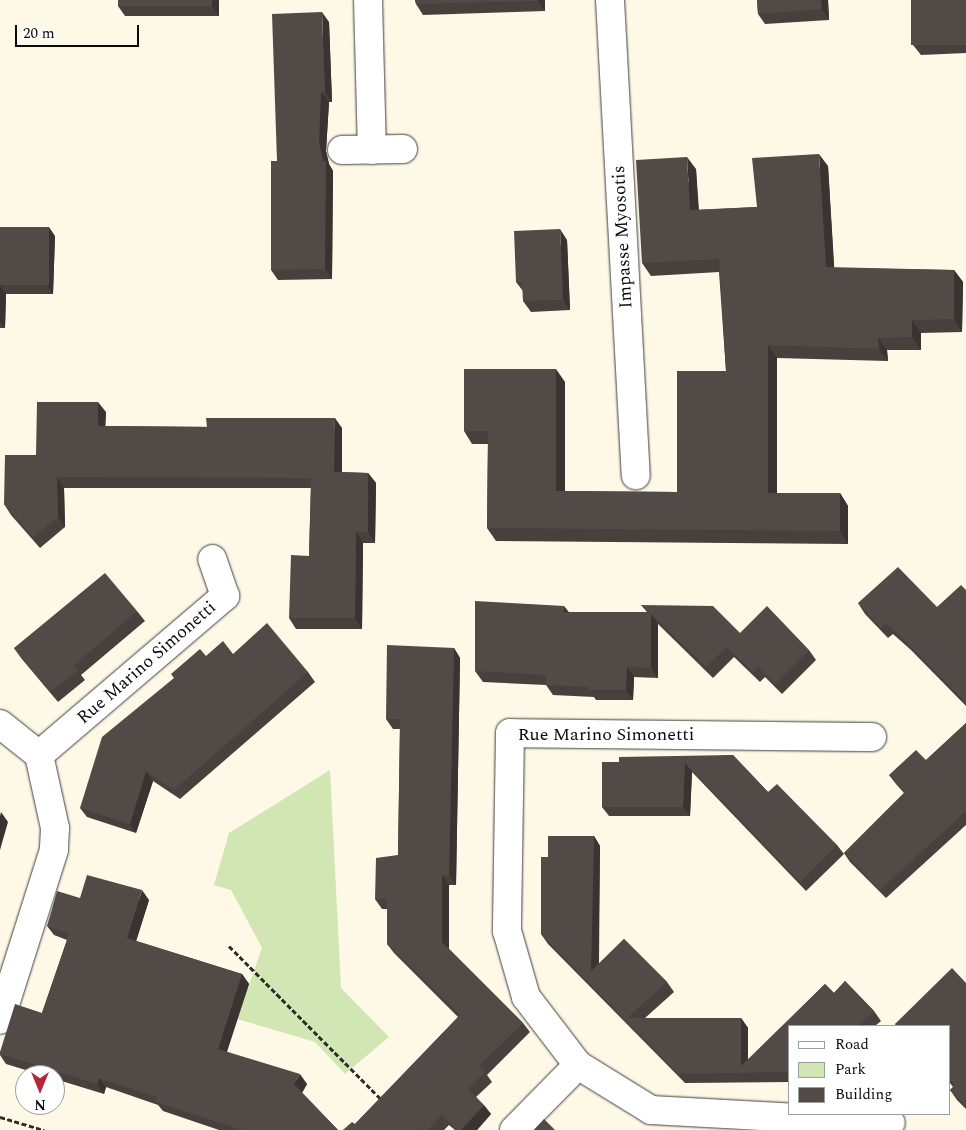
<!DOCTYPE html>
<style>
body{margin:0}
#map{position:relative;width:966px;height:1130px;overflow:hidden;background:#fef8e7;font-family:Spectral,serif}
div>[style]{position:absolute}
.green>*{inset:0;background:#d2e6b3}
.path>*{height:3px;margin-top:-1.5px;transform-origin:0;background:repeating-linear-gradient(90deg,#2c2c2c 0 5px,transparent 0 7.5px)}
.roads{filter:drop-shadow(0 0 1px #3d3d3d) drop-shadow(0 0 1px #3d3d3d)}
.street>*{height:28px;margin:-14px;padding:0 14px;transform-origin:14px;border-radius:14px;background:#fff}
.wall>*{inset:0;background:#47403d}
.shaded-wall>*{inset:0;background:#393432}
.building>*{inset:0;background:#524a47;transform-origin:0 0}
span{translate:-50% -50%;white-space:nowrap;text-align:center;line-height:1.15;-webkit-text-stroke:5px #fff;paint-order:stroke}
.street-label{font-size:18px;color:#0a0a0a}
.legend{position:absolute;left:788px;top:1025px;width:162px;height:90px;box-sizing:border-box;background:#fff;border:1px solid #9d9d9d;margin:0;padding:6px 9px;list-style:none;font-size:15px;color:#0a0a0a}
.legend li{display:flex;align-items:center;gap:10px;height:25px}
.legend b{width:25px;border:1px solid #9d9d9d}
.north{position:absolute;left:15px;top:1065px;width:50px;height:50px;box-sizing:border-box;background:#fff;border:1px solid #9d9d9d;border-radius:50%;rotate:180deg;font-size:14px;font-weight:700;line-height:20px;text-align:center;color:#0a0a0a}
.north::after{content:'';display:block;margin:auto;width:18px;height:22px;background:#b42739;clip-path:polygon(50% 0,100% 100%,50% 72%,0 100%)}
.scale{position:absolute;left:15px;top:25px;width:124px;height:22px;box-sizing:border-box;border:2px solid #0a0a0a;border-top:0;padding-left:6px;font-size:15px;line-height:18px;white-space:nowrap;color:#0a0a0a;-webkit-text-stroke:4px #fff;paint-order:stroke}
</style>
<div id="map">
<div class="green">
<div style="clip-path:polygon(330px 770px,341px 988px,389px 1037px,345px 1074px,315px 1042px,237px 1019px,262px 948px,231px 890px,214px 885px,229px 833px)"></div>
</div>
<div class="path">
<div style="left:229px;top:946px;width:217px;rotate:45.2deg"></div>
<div style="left:0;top:1117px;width:46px;rotate:16.5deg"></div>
</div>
<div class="roads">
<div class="street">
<div style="left:368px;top:0;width:150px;rotate:88.5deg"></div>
<div style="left:610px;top:0;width:476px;rotate:86.9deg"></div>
<div style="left:342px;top:150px;width:61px;rotate:-0.9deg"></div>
<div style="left:0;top:724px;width:50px;rotate:38.5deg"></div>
<div style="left:39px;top:755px;width:75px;rotate:77.6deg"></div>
<div style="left:55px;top:828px;width:22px;rotate:93deg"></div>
<div style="left:54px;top:850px;width:178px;rotate:107.6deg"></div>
<div style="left:872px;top:737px;width:362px;rotate:-179.4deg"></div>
<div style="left:510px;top:733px;width:198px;rotate:90.9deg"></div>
<div style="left:507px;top:931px;width:69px;rotate:73.9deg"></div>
<div style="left:526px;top:997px;width:86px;rotate:52.6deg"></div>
<div style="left:578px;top:1065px;width:86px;rotate:31.7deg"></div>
<div style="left:651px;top:1110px;width:240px;rotate:3.1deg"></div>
<div style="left:39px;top:755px;width:245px;rotate:-40.5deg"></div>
<div style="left:225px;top:596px;width:39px;rotate:-109deg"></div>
<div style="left:514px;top:1130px;width:91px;rotate:-45.4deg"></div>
</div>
</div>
<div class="wall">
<div style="clip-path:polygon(219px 0,219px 16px,125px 16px,118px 6px)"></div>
<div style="clip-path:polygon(415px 0,545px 0,545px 11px,423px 15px,416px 4px)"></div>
<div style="clip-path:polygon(757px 0,828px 0,829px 20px,765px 24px,758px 14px)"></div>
<div style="clip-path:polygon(966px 0,966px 53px,921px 55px,913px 45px)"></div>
<div style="clip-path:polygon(329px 22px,332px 102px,329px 102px,326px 151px,329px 164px,333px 171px,332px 279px,278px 280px,271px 270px,277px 161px)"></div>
<div style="clip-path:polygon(828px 166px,834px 268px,954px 270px,963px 282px,962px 332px,921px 333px,921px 350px,887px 350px,888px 361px,777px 358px,777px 493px,840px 493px,848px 506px,848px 544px,496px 541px,487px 528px,488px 444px,472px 444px,464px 431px,565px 382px,565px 491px,677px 492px,726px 371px,719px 272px,651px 276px,642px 263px,696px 169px,699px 210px,757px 207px)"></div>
<div style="clip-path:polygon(0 227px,55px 236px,53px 294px,6px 294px,5px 328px,0 328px)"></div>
<div style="clip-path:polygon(567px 240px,570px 310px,531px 312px,523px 301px,523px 291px,516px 282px)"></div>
<div style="clip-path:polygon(106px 412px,105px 426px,342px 428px,342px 472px,368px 473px,376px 483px,375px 543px,363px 543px,362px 629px,296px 629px,289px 618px,309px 556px,311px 488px,64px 488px,65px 527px,40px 548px,11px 515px,4px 504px,36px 455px)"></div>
<div style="clip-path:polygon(966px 590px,966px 706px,911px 650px,893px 634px,888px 638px,865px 614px,858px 603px,937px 607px)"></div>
<div style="clip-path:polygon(641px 605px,740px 633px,809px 650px,816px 660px,782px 694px,765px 677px,760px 682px,734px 657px,713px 678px,658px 624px,658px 678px,634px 677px,633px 700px,596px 700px,594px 697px,553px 695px,546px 685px,483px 682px,475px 671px,568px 612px,647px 612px)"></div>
<div style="clip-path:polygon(137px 611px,145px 621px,81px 675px,85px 680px,58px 702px,21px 658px,14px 648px)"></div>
<div style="clip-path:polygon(454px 648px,460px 658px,456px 885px,449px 885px,449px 949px,523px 1023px,530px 1032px,487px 1075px,492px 1082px,476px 1097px,491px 1114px,477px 1130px,455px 1130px,449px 1125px,444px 1130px,343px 1130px,355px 1124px,458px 1017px,394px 953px,387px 944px,387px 909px,382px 909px,375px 899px,398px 855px,400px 729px,393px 729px,386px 719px)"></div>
<div style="clip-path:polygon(233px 654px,308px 672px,315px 682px,180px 799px,153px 781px,136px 833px,87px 817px,80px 808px,206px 656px)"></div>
<div style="clip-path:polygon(966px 723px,966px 825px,886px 898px,850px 862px,844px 853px,904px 793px,896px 784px,889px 775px,926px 760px)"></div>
<div style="clip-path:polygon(733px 755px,768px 792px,837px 845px,844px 854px,806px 891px,692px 772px,690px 816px,609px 816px,602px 807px,619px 762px)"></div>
<div style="clip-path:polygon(548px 836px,594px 836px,600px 846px,599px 964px,624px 939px,667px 982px,674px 992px,645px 1018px,741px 1018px,748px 1028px,748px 1060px,825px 984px,834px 993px,845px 981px,874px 1011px,881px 1021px,875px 1026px,790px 1026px,790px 1082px,685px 1083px,548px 944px,541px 934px,541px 857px,548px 857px)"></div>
<div style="clip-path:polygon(80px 898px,149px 900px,136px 941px,242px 974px,249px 984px,227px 1052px,307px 1084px,302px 1093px,338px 1130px,219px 1130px,163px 1111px,158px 1105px,106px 1087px,104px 1094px,55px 1079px,55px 1075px,42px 1075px,6px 1064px,0 1055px,0 1052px,42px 1013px,67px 940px,54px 935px,47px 926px)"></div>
<div style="clip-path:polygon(966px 983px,966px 1109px,957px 1100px,950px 1090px,953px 1087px,950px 1083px,950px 1026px,897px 1026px,895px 1024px)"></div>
</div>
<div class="shaded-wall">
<div style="clip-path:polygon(212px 0,219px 0,219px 16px,212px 6px)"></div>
<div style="clip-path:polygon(538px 0,545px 0,545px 11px,538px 1px)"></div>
<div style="clip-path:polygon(821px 0,828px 0,829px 20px,822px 9px)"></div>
<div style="clip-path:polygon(322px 12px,329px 22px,332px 102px,325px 92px)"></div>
<div style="clip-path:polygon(321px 92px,329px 102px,326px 151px,329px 164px,333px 171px,332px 279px,325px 269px,323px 161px,319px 141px)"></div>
<div style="clip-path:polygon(819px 154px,828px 166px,835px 280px,826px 267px)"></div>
<div style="clip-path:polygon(687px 157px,696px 169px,699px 223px,690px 210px)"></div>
<div style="clip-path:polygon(49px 227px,55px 236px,53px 294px,47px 285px)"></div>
<div style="clip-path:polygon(560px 229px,567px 240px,570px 310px,563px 300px)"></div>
<div style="clip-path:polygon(954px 270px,963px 282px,962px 332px,954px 319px)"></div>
<div style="clip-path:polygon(0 285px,6px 294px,5px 328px,0 321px)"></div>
<div style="clip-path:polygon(912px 320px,921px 333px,921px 350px,912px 337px)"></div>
<div style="clip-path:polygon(878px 338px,887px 350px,888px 361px,879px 349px)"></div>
<div style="clip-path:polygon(768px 345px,777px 358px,777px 505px,768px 493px)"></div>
<div style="clip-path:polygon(556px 369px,565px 382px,565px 503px,556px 491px)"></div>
<div style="clip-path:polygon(98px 402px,106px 412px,105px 436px,98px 426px)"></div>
<div style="clip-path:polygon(335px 418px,342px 428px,342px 482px,334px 472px)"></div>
<div style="clip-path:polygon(368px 473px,376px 483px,375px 543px,368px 532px)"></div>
<div style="clip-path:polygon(57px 477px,64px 488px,65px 527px,58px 517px)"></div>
<div style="clip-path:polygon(840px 493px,848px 506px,848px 544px,840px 531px)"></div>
<div style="clip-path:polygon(356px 532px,363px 543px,362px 629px,355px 618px)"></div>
<div style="clip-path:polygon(564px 606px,572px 616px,564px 612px)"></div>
<div style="clip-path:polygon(651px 614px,658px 624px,658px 678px,651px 668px)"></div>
<div style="clip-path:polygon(454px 648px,460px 658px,456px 885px,449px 875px)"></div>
<div style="clip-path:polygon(627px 667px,634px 677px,633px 700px,626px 690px)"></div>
<div style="clip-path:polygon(685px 763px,692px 772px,690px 816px,683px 807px)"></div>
<div style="clip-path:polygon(146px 771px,153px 781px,136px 833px,130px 824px)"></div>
<div style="clip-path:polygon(1px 812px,8px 822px,0 850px,0 816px)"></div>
<div style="clip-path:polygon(594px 836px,600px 846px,598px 981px,591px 971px)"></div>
<div style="clip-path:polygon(442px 875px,449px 885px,449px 952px,442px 942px)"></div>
<div style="clip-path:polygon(142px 890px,149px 900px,134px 948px,127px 938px)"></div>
<div style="clip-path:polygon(242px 974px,249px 984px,224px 1059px,218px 1049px)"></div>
<div style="clip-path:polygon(741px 1018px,748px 1028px,748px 1072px,741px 1066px)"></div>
<div style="clip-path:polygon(300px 1074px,307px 1084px,301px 1094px,294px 1084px)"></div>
<div style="clip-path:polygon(99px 1078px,106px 1087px,104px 1094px,97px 1084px)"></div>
<div style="clip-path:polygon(484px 1105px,491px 1114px,477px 1130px,461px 1130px)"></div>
</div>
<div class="building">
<div style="left:118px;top:0;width:94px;height:6px"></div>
<div style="clip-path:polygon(415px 0,538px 0,538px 1px,416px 4px)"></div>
<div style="clip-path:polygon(757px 0,821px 0,822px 9px,758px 14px)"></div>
<div style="left:911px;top:0;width:55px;height:45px"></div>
<div style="clip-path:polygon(322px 12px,325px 92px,321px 92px,319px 141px,323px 161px,326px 161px,325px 269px,271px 270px,271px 161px,277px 161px,272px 14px)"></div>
<div style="clip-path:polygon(819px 154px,826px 267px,954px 270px,954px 319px,912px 320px,912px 337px,878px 338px,879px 349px,768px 345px,768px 493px,840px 493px,840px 531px,487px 528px,488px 431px,464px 431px,464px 369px,556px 369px,556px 491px,677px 492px,677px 371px,726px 371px,719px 259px,642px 263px,636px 160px,687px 157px,690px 210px,757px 207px,752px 158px)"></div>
<div style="left:0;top:227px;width:49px;height:58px"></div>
<div style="clip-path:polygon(560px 229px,563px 300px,523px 301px,522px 282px,516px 282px,514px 231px)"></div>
<div style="clip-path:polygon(37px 402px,98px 402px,98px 426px,207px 427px,206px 418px,335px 418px,334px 472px,368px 473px,368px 532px,356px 532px,355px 618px,289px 618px,291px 555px,309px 556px,311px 478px,57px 477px,58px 517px,33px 537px,4px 504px,5px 455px,36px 455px)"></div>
<div style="clip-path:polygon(898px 567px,937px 607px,961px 585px,966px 590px,966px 703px,904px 640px,886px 624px,881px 628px,858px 603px)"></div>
<div style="clip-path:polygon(105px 573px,137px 611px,73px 666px,78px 670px,50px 692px,14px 648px)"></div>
<div style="clip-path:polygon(475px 601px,564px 606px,564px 612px,649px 612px,641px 605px,713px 606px,740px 633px,767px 606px,809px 650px,775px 684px,758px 667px,753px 672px,727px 647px,706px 667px,651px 614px,651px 668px,627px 667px,626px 690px,589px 690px,589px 687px,546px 685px,546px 675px,475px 671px)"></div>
<div style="clip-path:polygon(267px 623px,308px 672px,174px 790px,146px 771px,130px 824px,80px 808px,102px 737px,174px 678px,171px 674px,200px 649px,206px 656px,223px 641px,233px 654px)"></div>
<div style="clip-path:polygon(387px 645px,454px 648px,449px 875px,442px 875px,442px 942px,523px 1023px,479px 1066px,485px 1072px,468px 1089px,484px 1105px,461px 1130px,457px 1130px,442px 1115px,428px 1130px,420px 1130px,418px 1128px,416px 1130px,343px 1130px,352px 1122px,355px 1124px,460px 1015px,387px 944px,387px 899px,375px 899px,376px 858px,398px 855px,400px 719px,386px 719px)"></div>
<div style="clip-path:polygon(966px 723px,966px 811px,880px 890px,844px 853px,905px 792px,889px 775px,916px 750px,926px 760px)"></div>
<div style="clip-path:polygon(733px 755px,768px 792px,777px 784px,837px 845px,800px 882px,685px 763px,683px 807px,602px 807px,602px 762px,619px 762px,619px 757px)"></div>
<div style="clip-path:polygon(548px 836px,594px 836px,591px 971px,624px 939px,667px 982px,627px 1018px,741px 1018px,741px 1066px,825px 984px,834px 993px,845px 981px,874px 1011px,858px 1026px,790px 1026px,790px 1072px,678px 1074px,541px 934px,541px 857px,548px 857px)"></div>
<div style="clip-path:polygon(87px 875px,142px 890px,127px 938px,242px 974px,218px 1049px,300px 1074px,294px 1084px,338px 1130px,242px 1130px,156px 1102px,157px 1097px,99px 1078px,97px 1084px,0 1054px,0 1052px,15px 1004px,42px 1013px,69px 934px,47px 926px,52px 909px,57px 891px,80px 898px)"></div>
<div style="clip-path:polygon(952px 968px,966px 983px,966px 1106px,950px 1090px,955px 1085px,950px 1080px,950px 1026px,897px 1026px,895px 1024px)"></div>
<div style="clip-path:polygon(544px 1119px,555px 1130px,534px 1130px)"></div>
</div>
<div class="street-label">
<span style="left:623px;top:237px;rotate:-93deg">Impasse Myosotis</span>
<span style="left:147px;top:663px;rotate:-41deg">Rue Marino Simonetti</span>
<span style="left:606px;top:735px">Rue Marino Simonetti</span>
</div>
<ul class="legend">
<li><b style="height:6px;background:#fff"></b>Road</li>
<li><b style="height:14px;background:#d2e6b3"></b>Park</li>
<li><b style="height:14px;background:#524a47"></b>Building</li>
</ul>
<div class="north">N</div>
<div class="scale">20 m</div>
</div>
